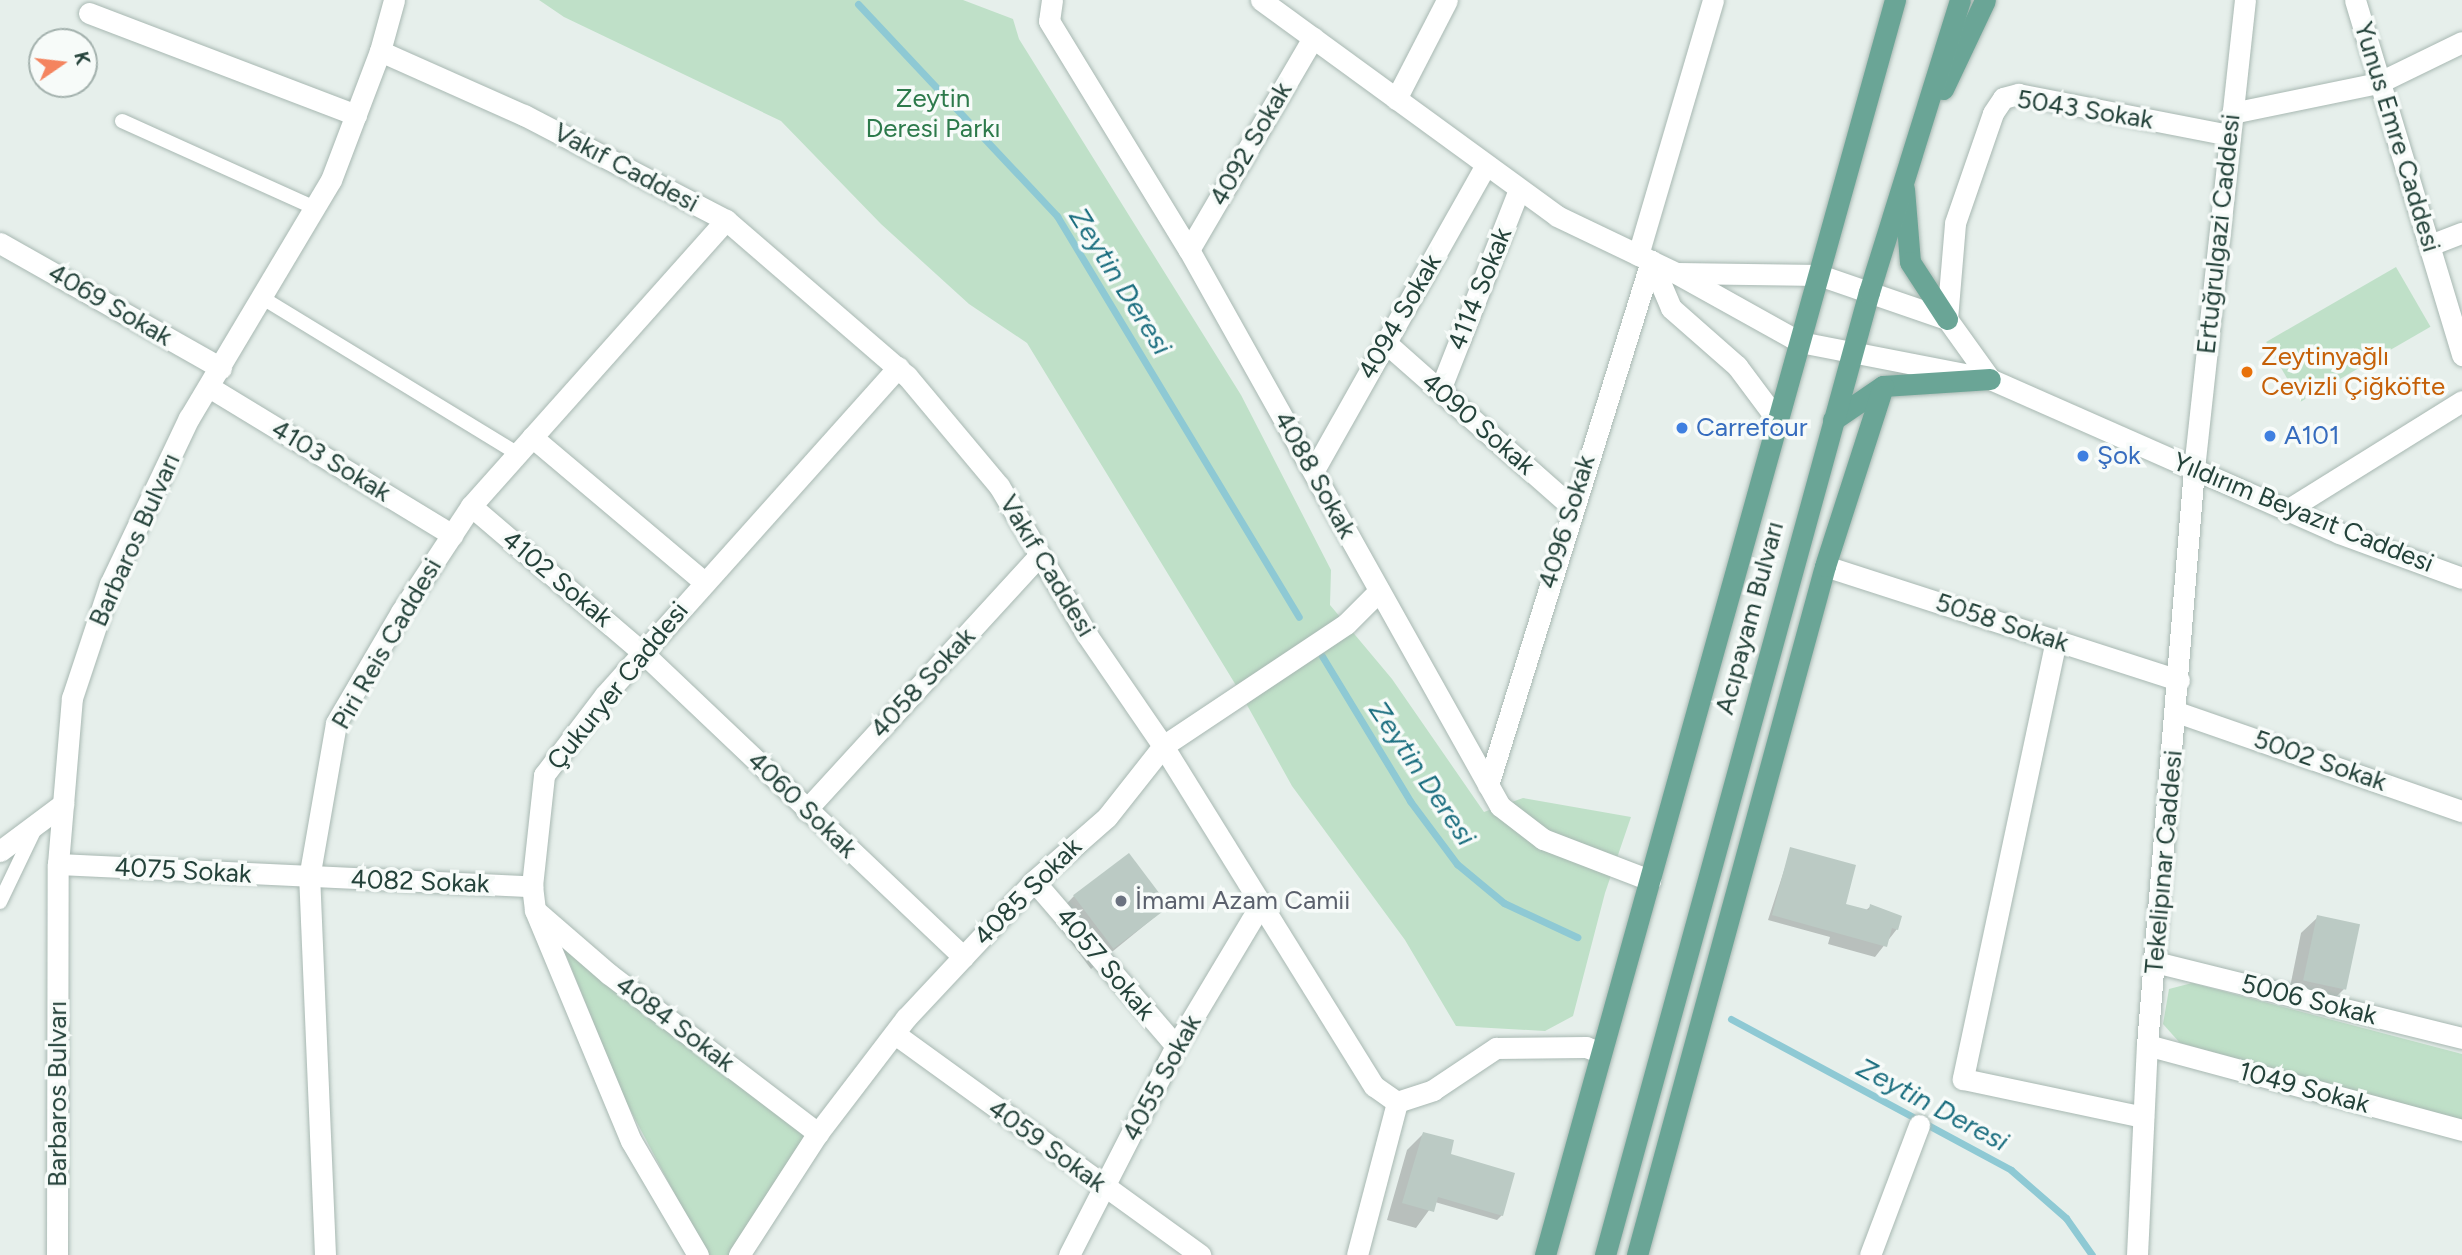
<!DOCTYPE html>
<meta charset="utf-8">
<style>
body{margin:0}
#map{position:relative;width:2462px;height:1255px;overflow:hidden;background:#e6efeb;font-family:Figtree,sans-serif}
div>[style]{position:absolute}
.green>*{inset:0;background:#bfe0c8;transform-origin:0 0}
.shadow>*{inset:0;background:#0003}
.stream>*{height:7px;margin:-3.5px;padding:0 3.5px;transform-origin:3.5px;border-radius:3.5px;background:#8ec9d4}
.building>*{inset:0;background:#bbcac4;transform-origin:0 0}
.roads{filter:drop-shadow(0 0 2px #a8b8b2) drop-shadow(0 0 2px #a8b8b2)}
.lane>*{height:14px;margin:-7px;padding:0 7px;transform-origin:7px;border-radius:7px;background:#fff}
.street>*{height:21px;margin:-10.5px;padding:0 10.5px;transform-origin:10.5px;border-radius:10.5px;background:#fff}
.secondary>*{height:21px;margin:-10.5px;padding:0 10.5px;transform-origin:10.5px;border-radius:10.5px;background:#fff}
.primary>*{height:21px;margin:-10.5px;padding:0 10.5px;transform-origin:10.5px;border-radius:10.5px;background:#6aa596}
.dots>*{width:19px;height:19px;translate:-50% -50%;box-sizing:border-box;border:4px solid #f7fbf9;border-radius:50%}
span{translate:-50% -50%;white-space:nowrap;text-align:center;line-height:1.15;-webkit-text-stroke:7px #f7fbf9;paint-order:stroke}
.park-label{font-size:26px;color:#2d7a4b}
.street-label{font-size:26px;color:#24423a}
.food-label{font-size:26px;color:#c56008}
.left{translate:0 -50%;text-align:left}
.shop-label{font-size:26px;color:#366cbe}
.worship-label{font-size:26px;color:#5b616d}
.water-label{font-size:28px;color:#1c6f80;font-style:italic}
.north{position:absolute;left:28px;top:28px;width:70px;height:70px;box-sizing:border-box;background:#f7fbf9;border:2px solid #a3b1ad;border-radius:50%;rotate:76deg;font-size:19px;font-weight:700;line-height:28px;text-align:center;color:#24423a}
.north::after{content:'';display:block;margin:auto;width:24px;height:32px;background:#f4845f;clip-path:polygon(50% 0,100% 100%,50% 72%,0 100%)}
</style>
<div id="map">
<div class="green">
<div style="clip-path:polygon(539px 0,963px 0,1013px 19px,1019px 39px,1241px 395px,1331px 570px,1330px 605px,1392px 679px,1484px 812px,1523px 798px,1631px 817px,1605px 893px,1573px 1016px,1545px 1031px,1456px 1026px,1405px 940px,1292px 786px,1237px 687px,1027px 343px,969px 304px,881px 224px,781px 121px,564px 17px)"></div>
<div style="left:2396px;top:267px;width:69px;height:150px;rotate:60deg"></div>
<div style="clip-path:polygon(560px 940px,808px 1137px,729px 1255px,707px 1255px,625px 1100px)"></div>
<div style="clip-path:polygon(2192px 983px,2462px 1054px,2462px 1121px,2180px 1043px,2163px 1024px,2169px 989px)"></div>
</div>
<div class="shadow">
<div style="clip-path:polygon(1791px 849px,1842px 910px,1865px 911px,1871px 906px,1897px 929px,1875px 957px,1828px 944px,1830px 937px,1768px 920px)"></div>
<div style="clip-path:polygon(1074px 896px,1167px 907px,1091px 969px,1053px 918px)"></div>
<div style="clip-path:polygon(2318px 917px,2344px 989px,2327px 1006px,2288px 997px,2301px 933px)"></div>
<div style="clip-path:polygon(1424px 1133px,1502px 1215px,1497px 1220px,1435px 1202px,1416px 1228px,1387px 1220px,1407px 1150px)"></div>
</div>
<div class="stream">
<div style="left:858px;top:4px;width:291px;rotate:46.8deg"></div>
<div style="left:1057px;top:216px;width:468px;rotate:58.9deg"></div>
<div style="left:1322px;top:656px;width:170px;rotate:58.7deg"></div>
<div style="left:1410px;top:801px;width:79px;rotate:53.3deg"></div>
<div style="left:1457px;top:864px;width:61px;rotate:39.7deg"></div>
<div style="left:1504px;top:903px;width:81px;rotate:25deg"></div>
<div style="left:1731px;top:1019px;width:318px;rotate:28.3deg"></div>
<div style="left:2011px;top:1170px;width:73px;rotate:41.1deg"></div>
<div style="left:2066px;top:1218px;width:45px;rotate:54.9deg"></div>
</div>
<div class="building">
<div style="clip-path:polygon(1790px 847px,1856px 865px,1846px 904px,1869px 910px,1870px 904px,1902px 916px,1898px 930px,1892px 928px,1887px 947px,1772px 915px)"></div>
<div style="left:1129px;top:853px;width:67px;height:70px;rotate:53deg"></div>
<div style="left:2317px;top:915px;width:44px;height:67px;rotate:12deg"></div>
<div style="clip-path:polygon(1423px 1132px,1454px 1140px,1451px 1154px,1515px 1173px,1503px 1216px,1438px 1197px,1434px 1212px,1402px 1203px)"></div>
</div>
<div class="roads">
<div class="lane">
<div style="left:122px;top:121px;width:212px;rotate:24.3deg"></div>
<div style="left:261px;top:297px;width:301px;rotate:31.4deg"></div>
<div style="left:0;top:902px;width:83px;rotate:-64.4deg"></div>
</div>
<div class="street">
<div style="left:1052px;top:0;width:21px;rotate:98deg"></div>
<div style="left:1049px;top:21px;width:268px;rotate:58.6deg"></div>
<div style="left:1189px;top:250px;width:637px;rotate:60.78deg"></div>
<div style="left:1500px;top:806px;width:54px;rotate:37.5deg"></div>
<div style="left:1543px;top:839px;width:115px;rotate:21deg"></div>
<div style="left:2355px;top:0;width:371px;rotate:73.2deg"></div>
<div style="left:89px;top:13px;width:286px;rotate:20.9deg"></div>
<div style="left:380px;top:51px;width:158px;rotate:24deg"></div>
<div style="left:524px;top:115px;width:228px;rotate:27.5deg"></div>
<div style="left:726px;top:220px;width:239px;rotate:40.8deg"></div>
<div style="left:907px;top:376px;width:143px;rotate:50.1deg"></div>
<div style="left:999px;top:486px;width:173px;rotate:59.4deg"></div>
<div style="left:1087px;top:635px;width:135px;rotate:55.6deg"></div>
<div style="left:1163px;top:746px;width:400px;rotate:58.2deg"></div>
<div style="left:1374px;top:1086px;width:28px;rotate:35deg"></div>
<div style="left:1397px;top:1102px;width:38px;rotate:-18deg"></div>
<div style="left:1433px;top:1090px;width:76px;rotate:-33.7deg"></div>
<div style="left:1496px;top:1048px;width:90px;rotate:-0.6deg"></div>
<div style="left:1586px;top:1047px;width:14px;rotate:21deg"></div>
<div style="left:1396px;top:99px;width:111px;rotate:-62.7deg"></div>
<div style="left:2232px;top:113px;width:149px;rotate:-11.6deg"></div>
<div style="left:2378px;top:83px;width:93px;rotate:-26deg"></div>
<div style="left:0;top:243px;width:254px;rotate:29.5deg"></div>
<div style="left:2430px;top:245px;width:34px;rotate:-21deg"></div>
<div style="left:1189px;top:250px;width:246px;rotate:-59.7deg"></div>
<div style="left:1638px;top:255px;width:266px;rotate:-73.6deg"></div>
<div style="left:1947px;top:319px;width:96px;rotate:-85.2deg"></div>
<div style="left:1955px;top:223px;width:116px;rotate:-70.9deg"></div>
<div style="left:1993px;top:113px;width:18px;rotate:-56deg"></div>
<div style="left:2003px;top:98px;width:16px;rotate:-15deg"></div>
<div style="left:2018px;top:94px;width:215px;rotate:11deg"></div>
<div style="left:1386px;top:343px;width:247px;rotate:41.4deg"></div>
<div style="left:209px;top:387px;width:285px;rotate:31.3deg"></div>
<div style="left:1440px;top:390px;width:216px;rotate:-68.5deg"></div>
<div style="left:532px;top:437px;width:225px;rotate:40.1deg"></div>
<div style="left:1314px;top:470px;width:350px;rotate:-60.6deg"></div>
<div style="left:471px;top:506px;width:225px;rotate:40.5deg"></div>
<div style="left:642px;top:652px;width:443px;rotate:43.5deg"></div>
<div style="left:2287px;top:510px;width:206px;rotate:-31.9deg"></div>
<div style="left:1825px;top:566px;width:372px;rotate:17.9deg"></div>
<div style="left:2056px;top:640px;width:449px;rotate:102deg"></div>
<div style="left:1963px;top:1079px;width:184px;rotate:11.9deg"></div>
<div style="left:2177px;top:712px;width:302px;rotate:19.2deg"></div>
<div style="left:1488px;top:785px;width:549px;rotate:-72.72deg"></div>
<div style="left:806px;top:810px;width:346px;rotate:-47.5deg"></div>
<div style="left:58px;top:864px;width:475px;rotate:2.7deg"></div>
<div style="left:1034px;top:881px;width:218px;rotate:49.3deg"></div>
<div style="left:535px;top:910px;width:98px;rotate:40.9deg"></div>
<div style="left:609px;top:974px;width:263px;rotate:37.3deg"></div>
<div style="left:2155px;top:962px;width:316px;rotate:13.9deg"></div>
<div style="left:895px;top:1034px;width:377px;rotate:35.9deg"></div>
<div style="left:2147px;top:1045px;width:326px;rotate:15.1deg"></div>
<div style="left:739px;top:1255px;width:145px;rotate:-57.1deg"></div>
<div style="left:818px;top:1133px;width:145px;rotate:-52.6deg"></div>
<div style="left:906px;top:1018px;width:187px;rotate:-46.9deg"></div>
<div style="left:1034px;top:881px;width:97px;rotate:-41.2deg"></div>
<div style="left:1107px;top:817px;width:90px;rotate:-51.7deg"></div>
<div style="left:1163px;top:746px;width:220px;rotate:-33.7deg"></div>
<div style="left:1346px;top:624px;width:47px;rotate:-45deg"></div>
<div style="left:1069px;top:1255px;width:235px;rotate:-62.9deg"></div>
<div style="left:1176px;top:1046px;width:165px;rotate:-59.1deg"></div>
<div style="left:1357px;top:1255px;width:158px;rotate:-75.3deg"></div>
<div style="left:1870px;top:1255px;width:139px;rotate:-69.3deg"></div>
<div style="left:2137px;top:1255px;width:210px;rotate:-87.3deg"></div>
<div style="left:2147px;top:1045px;width:578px;rotate:-85.34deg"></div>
</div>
<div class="secondary">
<div style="left:1261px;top:0;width:366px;rotate:36.1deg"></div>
<div style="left:1557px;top:216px;width:132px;rotate:25.6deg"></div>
<div style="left:1676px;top:273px;width:142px;rotate:29.1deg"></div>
<div style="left:1800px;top:342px;width:194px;rotate:11deg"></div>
<div style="left:1990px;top:379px;width:381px;rotate:23.8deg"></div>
<div style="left:2339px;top:533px;width:131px;rotate:20.1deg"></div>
<div style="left:1651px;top:261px;width:51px;rotate:66.9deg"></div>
<div style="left:1671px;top:308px;width:88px;rotate:41.3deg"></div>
<div style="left:1737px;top:366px;width:69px;rotate:53.3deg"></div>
<div style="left:1677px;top:273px;width:142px;rotate:0.8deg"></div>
<div style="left:1819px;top:275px;width:135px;rotate:19deg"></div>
<div style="left:1947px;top:319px;width:74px;rotate:54.4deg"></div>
<div style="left:2194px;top:469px;width:472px;rotate:-83.8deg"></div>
<div style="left:0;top:851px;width:79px;rotate:-36.7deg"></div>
<div style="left:57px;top:1255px;width:391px;rotate:-89.9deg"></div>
<div style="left:58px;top:864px;width:167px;rotate:-85.2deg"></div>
<div style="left:72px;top:698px;width:120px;rotate:-71.6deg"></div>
<div style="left:110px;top:584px;width:184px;rotate:-64.6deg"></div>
<div style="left:189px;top:418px;width:277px;rotate:-59.2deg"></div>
<div style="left:331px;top:180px;width:138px;rotate:-69.2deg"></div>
<div style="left:380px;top:51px;width:53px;rotate:-74.6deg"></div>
<div style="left:325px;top:1255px;width:377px;rotate:-92.4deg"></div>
<div style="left:309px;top:878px;width:157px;rotate:-80.1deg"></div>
<div style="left:336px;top:723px;width:129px;rotate:-59.6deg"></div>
<div style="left:401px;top:612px;width:127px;rotate:-56.6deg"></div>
<div style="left:471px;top:506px;width:383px;rotate:-48.3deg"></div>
<div style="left:698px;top:1255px;width:132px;rotate:-120.4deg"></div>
<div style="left:631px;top:1141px;width:250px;rotate:-112.6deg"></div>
<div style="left:535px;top:910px;width:24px;rotate:-97deg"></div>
<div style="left:532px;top:886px;width:112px;rotate:-83.8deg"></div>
<div style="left:544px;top:775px;width:101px;rotate:-52.7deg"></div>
<div style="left:605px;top:695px;width:440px;rotate:-48.2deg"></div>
</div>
<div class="primary">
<div style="left:1943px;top:89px;width:98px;rotate:-64.7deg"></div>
<div style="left:1904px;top:189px;width:73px;rotate:85.3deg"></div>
<div style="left:1910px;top:262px;width:68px;rotate:57deg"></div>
<div style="left:1833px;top:420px;width:60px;rotate:-34.2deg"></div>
<div style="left:1883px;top:386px;width:107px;rotate:-3.7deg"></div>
<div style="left:1545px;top:1255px;width:1303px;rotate:-74.42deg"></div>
<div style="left:1605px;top:1255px;width:999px;rotate:-74.67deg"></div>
<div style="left:1869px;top:292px;width:306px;rotate:-72.7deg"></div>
<div style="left:1637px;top:1255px;width:714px;rotate:-74.74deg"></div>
<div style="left:1825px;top:566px;width:189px;rotate:-72.1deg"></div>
</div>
</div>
<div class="dots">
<div style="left:2247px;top:372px;background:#e8710a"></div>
<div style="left:1682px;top:428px;background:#3f7fe0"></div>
<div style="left:2270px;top:436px;background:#3f7fe0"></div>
<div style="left:2083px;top:456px;background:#3f7fe0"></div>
<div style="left:1121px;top:901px;background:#6b7280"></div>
</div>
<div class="park-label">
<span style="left:933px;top:114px">Zeytin<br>Deresi Parkı</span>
</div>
<div class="street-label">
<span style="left:2085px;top:110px;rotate:9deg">5043 Sokak</span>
<span style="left:2397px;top:137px;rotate:73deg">Yunus Emre Caddesi</span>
<span style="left:1251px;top:144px;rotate:-60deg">4092 Sokak</span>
<span style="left:626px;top:168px;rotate:28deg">Vakıf Caddesi</span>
<span style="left:2219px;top:234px;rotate:-84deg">Ertuğrulgazi Caddesi</span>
<span style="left:1480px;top:289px;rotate:-68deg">4114 Sokak</span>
<span style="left:110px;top:305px;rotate:30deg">4069 Sokak</span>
<span style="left:1400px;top:317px;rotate:-60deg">4094 Sokak</span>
<span style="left:1478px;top:424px;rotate:41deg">4090 Sokak</span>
<span style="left:331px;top:461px;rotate:31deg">4103 Sokak</span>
<span style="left:1315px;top:475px;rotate:61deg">4088 Sokak</span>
<span style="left:2303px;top:513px;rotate:22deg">Yıldırım Beyazıt Caddesi</span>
<span style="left:1567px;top:522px;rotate:-73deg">4096 Sokak</span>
<span style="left:135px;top:540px;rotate:-66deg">Barbaros Bulvarı</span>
<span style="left:1047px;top:566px;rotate:59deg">Vakıf Caddesi</span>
<span style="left:557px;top:579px;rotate:40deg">4102 Sokak</span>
<span style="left:1750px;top:618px;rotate:-75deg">Acıpayam Bulvarı</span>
<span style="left:2002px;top:623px;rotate:18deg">5058 Sokak</span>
<span style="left:387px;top:644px;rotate:-60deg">Piri Reis Caddesi</span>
<span style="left:923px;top:683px;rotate:-47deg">4058 Sokak</span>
<span style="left:618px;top:686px;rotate:-51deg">Çukuryer Caddesi</span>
<span style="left:2320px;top:761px;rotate:19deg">5002 Sokak</span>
<span style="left:802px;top:805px;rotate:44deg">4060 Sokak</span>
<span style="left:2164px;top:862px;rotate:-85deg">Tekelipınar Caddesi</span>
<span style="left:183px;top:871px;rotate:3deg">4075 Sokak</span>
<span style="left:420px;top:882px;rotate:2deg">4082 Sokak</span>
<span style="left:1028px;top:892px;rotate:-45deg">4085 Sokak</span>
<span style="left:1105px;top:964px;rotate:50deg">4057 Sokak</span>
<span style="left:2309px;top:1000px;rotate:14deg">5006 Sokak</span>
<span style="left:675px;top:1024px;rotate:37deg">4084 Sokak</span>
<span style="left:1162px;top:1078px;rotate:-62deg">4055 Sokak</span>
<span style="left:2304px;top:1088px;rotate:15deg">1049 Sokak</span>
<span style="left:58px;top:1094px;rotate:-90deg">Barbaros Bulvarı</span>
<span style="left:1047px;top:1146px;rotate:36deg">4059 Sokak</span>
</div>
<div class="food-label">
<span class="left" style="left:2261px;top:372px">Zeytinyağlı<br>Cevizli Çiğköfte</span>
</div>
<div class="shop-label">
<span class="left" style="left:1696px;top:428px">Carrefour</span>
<span class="left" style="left:2284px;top:436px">A101</span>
<span class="left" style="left:2097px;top:456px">Şok</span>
</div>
<div class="worship-label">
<span class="left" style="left:1135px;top:901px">İmamı Azam Camii</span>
</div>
<div class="water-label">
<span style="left:1121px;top:281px;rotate:58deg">Zeytin Deresi</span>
<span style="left:1423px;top:773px;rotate:56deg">Zeytin Deresi</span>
<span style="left:1933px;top:1104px;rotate:28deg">Zeytin Deresi</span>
</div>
<div class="north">K</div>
</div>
